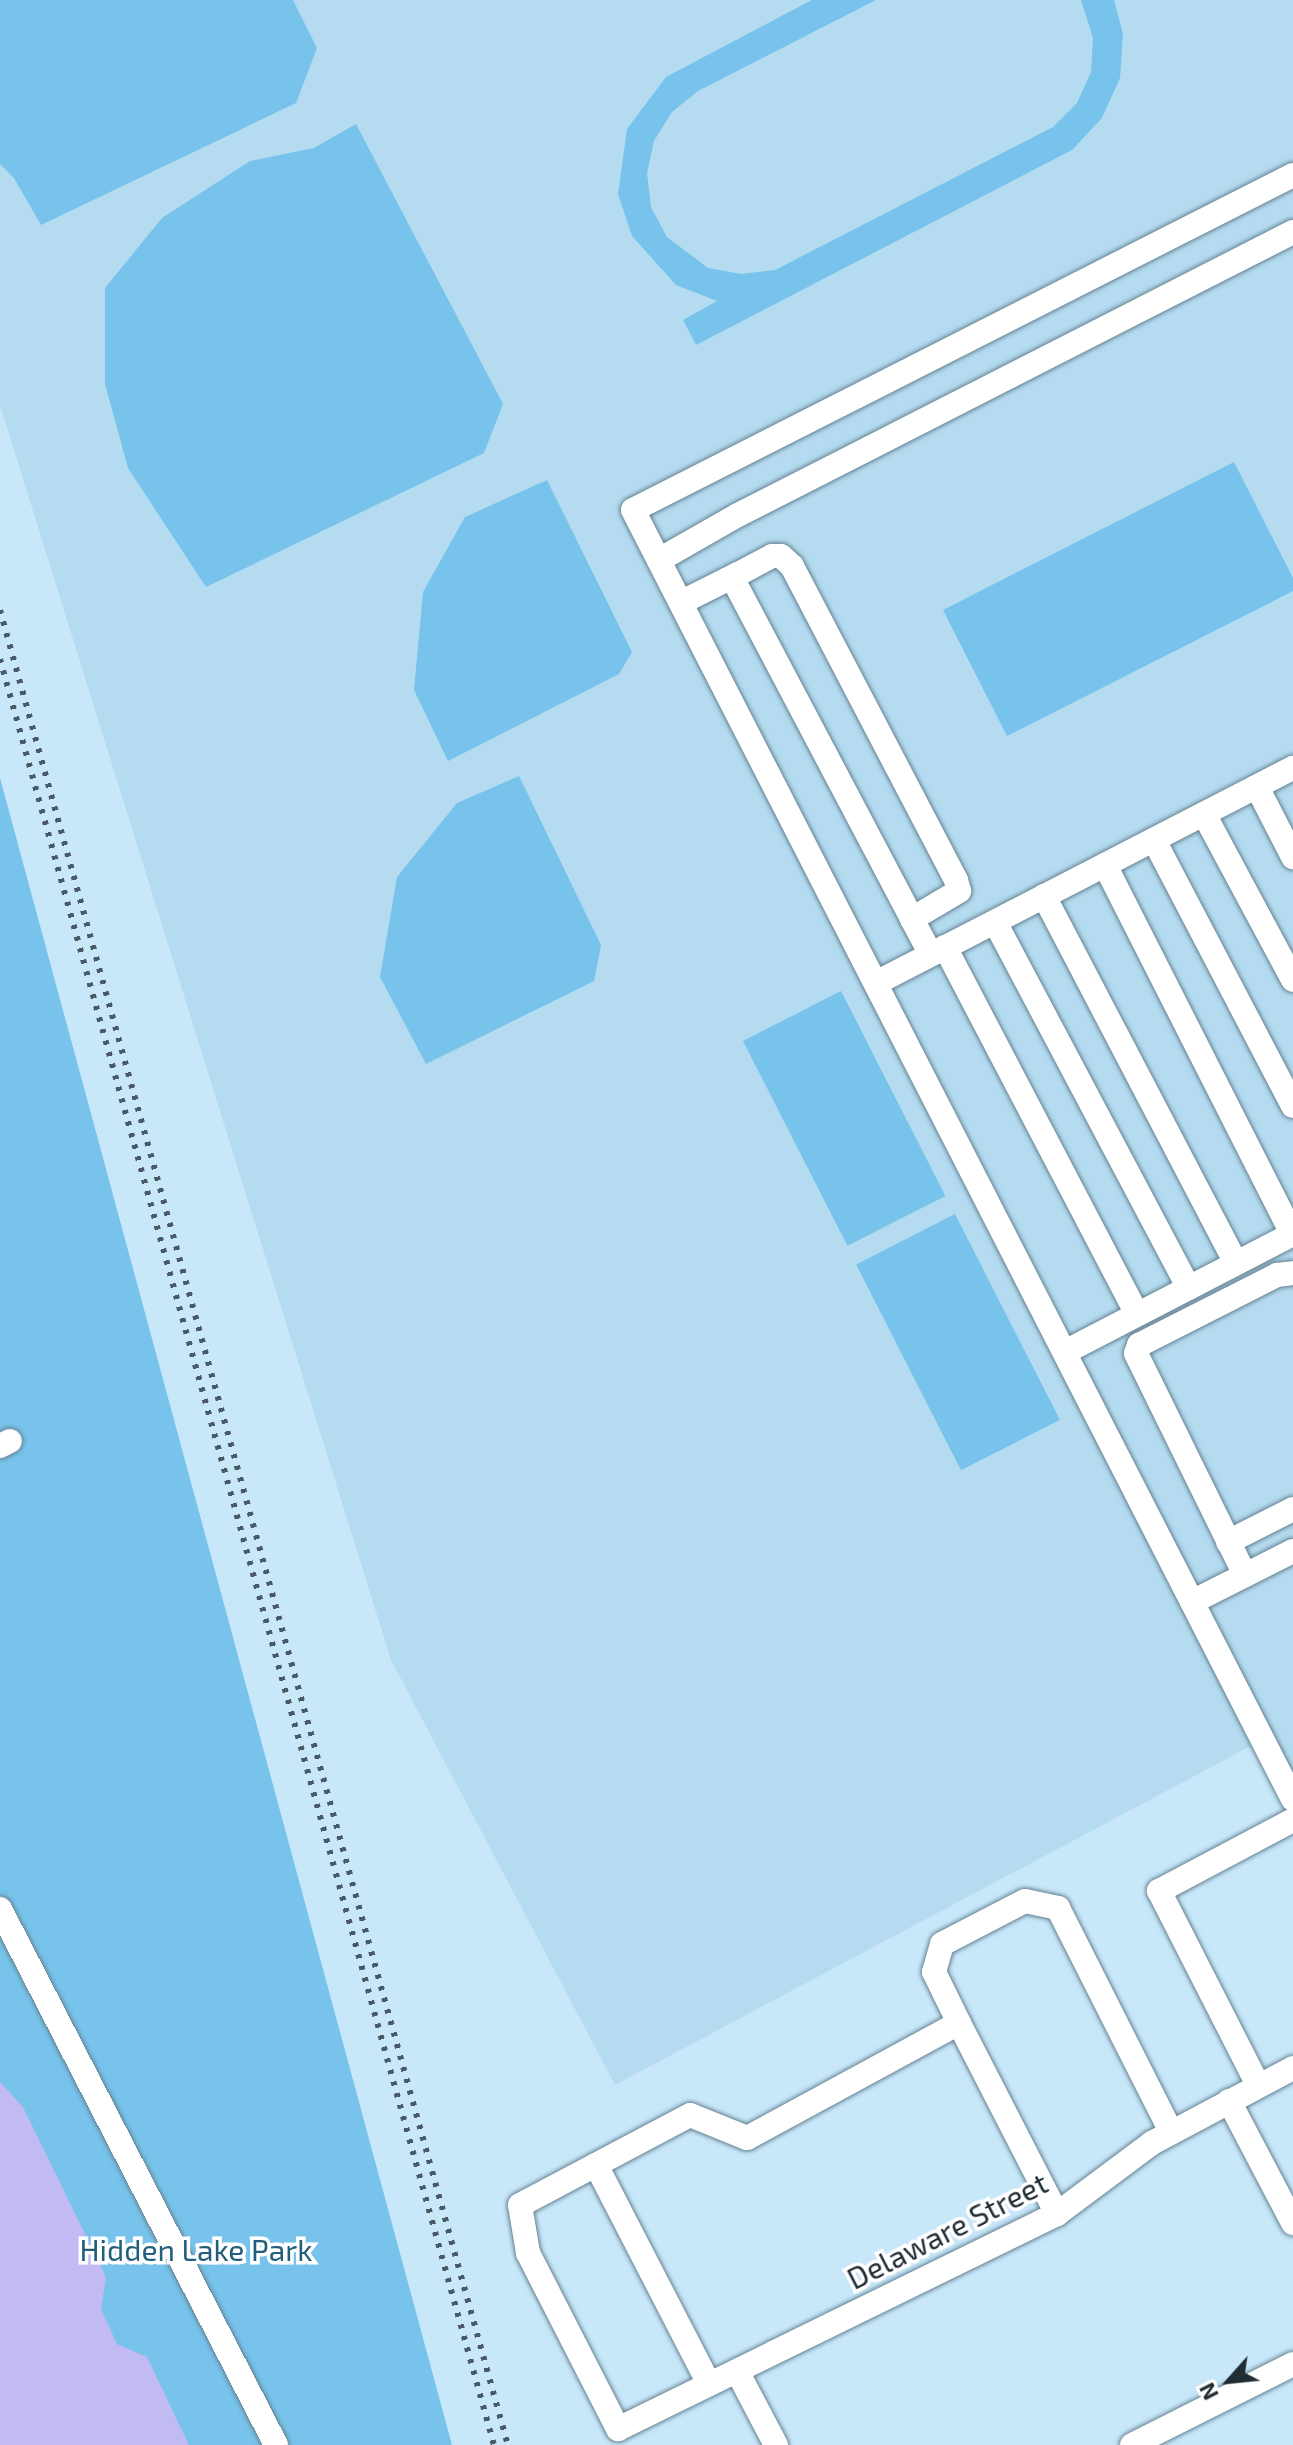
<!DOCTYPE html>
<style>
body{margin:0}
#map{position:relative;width:1293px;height:2445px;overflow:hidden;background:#c8e8fa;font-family:"Exo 2",sans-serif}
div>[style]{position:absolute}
.built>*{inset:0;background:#b4dbf0}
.green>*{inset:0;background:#77c3eb;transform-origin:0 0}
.water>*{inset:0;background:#c2baf3}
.roads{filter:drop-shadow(0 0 2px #658292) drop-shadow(0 0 2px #658292)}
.minor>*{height:24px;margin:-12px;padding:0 12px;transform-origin:12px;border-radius:12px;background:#fff}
.rail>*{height:6px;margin-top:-3px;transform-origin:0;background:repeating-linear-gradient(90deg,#495a64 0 4px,transparent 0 12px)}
span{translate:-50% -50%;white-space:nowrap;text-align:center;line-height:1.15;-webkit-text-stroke:7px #fff;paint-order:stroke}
.street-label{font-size:30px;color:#212d34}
.park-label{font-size:30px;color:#215f7c}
.north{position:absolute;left:1189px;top:2341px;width:80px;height:80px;-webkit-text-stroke:6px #fff;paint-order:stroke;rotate:243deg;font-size:22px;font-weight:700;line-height:32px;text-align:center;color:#212d34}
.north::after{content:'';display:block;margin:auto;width:28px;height:36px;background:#212d34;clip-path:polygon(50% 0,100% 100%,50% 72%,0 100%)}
</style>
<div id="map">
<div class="built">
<div style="clip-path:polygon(0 0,1293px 0,1293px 1799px,1262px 1740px,615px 2085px,391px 1660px,0 405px)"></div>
</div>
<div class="green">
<div style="clip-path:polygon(0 0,293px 0,317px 48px,296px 103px,41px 225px,14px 178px,0 164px)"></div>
<div style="clip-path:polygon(812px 0,876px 0,698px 91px,672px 112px,654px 141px,647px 173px,651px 207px,667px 237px,708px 268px,741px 274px,775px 270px,1053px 127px,1077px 103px,1091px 72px,1093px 38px,1081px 0,1114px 0,1123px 34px,1120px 78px,1102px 118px,1072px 150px,696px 345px,683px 320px,717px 301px,676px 285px,632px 236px,618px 194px,627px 129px,666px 77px)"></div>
<div style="clip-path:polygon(356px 124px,503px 404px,484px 453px,206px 587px,128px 468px,105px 384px,105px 288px,162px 218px,250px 161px,314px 148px)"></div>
<div style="clip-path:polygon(1234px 462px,1293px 578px,1293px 591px,1007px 736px,943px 610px)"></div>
<div style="clip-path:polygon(547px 480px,632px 652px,619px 674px,448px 761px,414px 690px,423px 592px,465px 517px)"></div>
<div style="clip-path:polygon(519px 776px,601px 945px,594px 981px,426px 1064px,380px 977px,397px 877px,457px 803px)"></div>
<div style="clip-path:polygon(0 778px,452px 2445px,0 2445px)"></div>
<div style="left:841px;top:991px;width:230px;height:110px;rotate:63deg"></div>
<div style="left:955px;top:1214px;width:231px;height:111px;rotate:63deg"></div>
</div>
<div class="water">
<div style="clip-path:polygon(0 2082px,23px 2107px,106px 2277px,101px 2309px,117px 2344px,147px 2357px,189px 2445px,0 2445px)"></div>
</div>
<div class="roads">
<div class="minor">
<div style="left:1293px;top:175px;width:740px;rotate:153.09deg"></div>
<div style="left:633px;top:510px;width:1448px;rotate:62.89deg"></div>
<div style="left:659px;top:560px;width:91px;rotate:-29.7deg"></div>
<div style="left:738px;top:515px;width:623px;rotate:-27.02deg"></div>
<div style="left:682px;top:602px;width:63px;rotate:-26.6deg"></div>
<div style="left:1257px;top:787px;width:79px;rotate:62.8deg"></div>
<div style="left:1204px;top:814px;width:188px;rotate:61.8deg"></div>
<div style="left:1154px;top:840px;width:300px;rotate:62.4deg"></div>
<div style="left:1105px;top:865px;width:414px;rotate:63.1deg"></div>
<div style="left:1044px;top:896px;width:414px;rotate:62.4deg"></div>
<div style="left:912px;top:919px;width:55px;rotate:-30.8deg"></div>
<div style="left:959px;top:891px;width:11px;rotate:-105deg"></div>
<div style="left:956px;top:880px;width:354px;rotate:-117.6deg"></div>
<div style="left:792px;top:566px;width:15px;rotate:-138deg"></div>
<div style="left:781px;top:556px;width:9px;rotate:180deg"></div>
<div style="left:772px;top:556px;width:38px;rotate:152deg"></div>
<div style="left:738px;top:574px;width:9px;rotate:108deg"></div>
<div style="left:735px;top:583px;width:380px;rotate:62.2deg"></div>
<div style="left:912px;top:919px;width:40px;rotate:62deg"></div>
<div style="left:995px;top:922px;width:414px;rotate:62.1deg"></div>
<div style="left:945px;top:947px;width:414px;rotate:62.4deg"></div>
<div style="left:876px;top:983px;width:469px;rotate:-27.3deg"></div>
<div style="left:1065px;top:1352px;width:257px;rotate:-27.4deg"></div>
<div style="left:0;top:1446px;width:11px;rotate:-27deg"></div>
<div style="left:1228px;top:1542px;width:73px;rotate:-26.9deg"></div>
<div style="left:1245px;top:1575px;width:247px;rotate:-116.2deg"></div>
<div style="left:1136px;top:1353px;width:9px;rotate:-69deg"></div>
<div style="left:1139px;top:1345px;width:155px;rotate:-26.9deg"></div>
<div style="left:1277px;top:1275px;width:16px;rotate:-7deg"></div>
<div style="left:1192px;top:1602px;width:113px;rotate:-26.8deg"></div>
<div style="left:0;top:1909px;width:603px;rotate:62.75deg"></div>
<div style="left:959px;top:2023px;width:57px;rotate:-116.1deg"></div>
<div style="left:934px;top:1972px;width:29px;rotate:-74deg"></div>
<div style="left:942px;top:1944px;width:93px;rotate:-27.4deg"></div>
<div style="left:1025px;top:1901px;width:34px;rotate:12deg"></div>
<div style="left:1058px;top:1908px;width:251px;rotate:63.2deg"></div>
<div style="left:1258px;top:2085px;width:218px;rotate:-117deg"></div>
<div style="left:1159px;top:1891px;width:152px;rotate:-27.9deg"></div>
<div style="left:1229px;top:2101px;width:138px;rotate:62.3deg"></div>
<div style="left:596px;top:2165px;width:246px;rotate:62.7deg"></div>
<div style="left:1057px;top:2214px;width:215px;rotate:-117.2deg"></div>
<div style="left:959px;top:2023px;width:241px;rotate:151.5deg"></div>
<div style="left:747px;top:2138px;width:61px;rotate:-158deg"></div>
<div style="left:690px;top:2115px;width:192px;rotate:152.1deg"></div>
<div style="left:520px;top:2205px;width:49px;rotate:80.5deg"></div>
<div style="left:528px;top:2253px;width:198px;rotate:62.9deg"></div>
<div style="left:618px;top:2429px;width:489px;rotate:-26.1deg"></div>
<div style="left:1057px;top:2214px;width:119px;rotate:-36.8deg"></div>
<div style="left:1152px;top:2143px;width:160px;rotate:-28deg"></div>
<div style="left:737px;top:2371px;width:84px;rotate:62.2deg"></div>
<div style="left:1132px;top:2445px;width:180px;rotate:-26.7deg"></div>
</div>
</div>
<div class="rail">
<div style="left:0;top:610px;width:1904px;rotate:74.53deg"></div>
<div style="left:0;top:659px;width:1853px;rotate:74.54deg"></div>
</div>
<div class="street-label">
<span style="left:947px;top:2230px;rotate:-27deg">Delaware Street</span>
</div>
<div class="park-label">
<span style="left:196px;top:2249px">Hidden Lake Park</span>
</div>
<div class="north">N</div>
</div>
